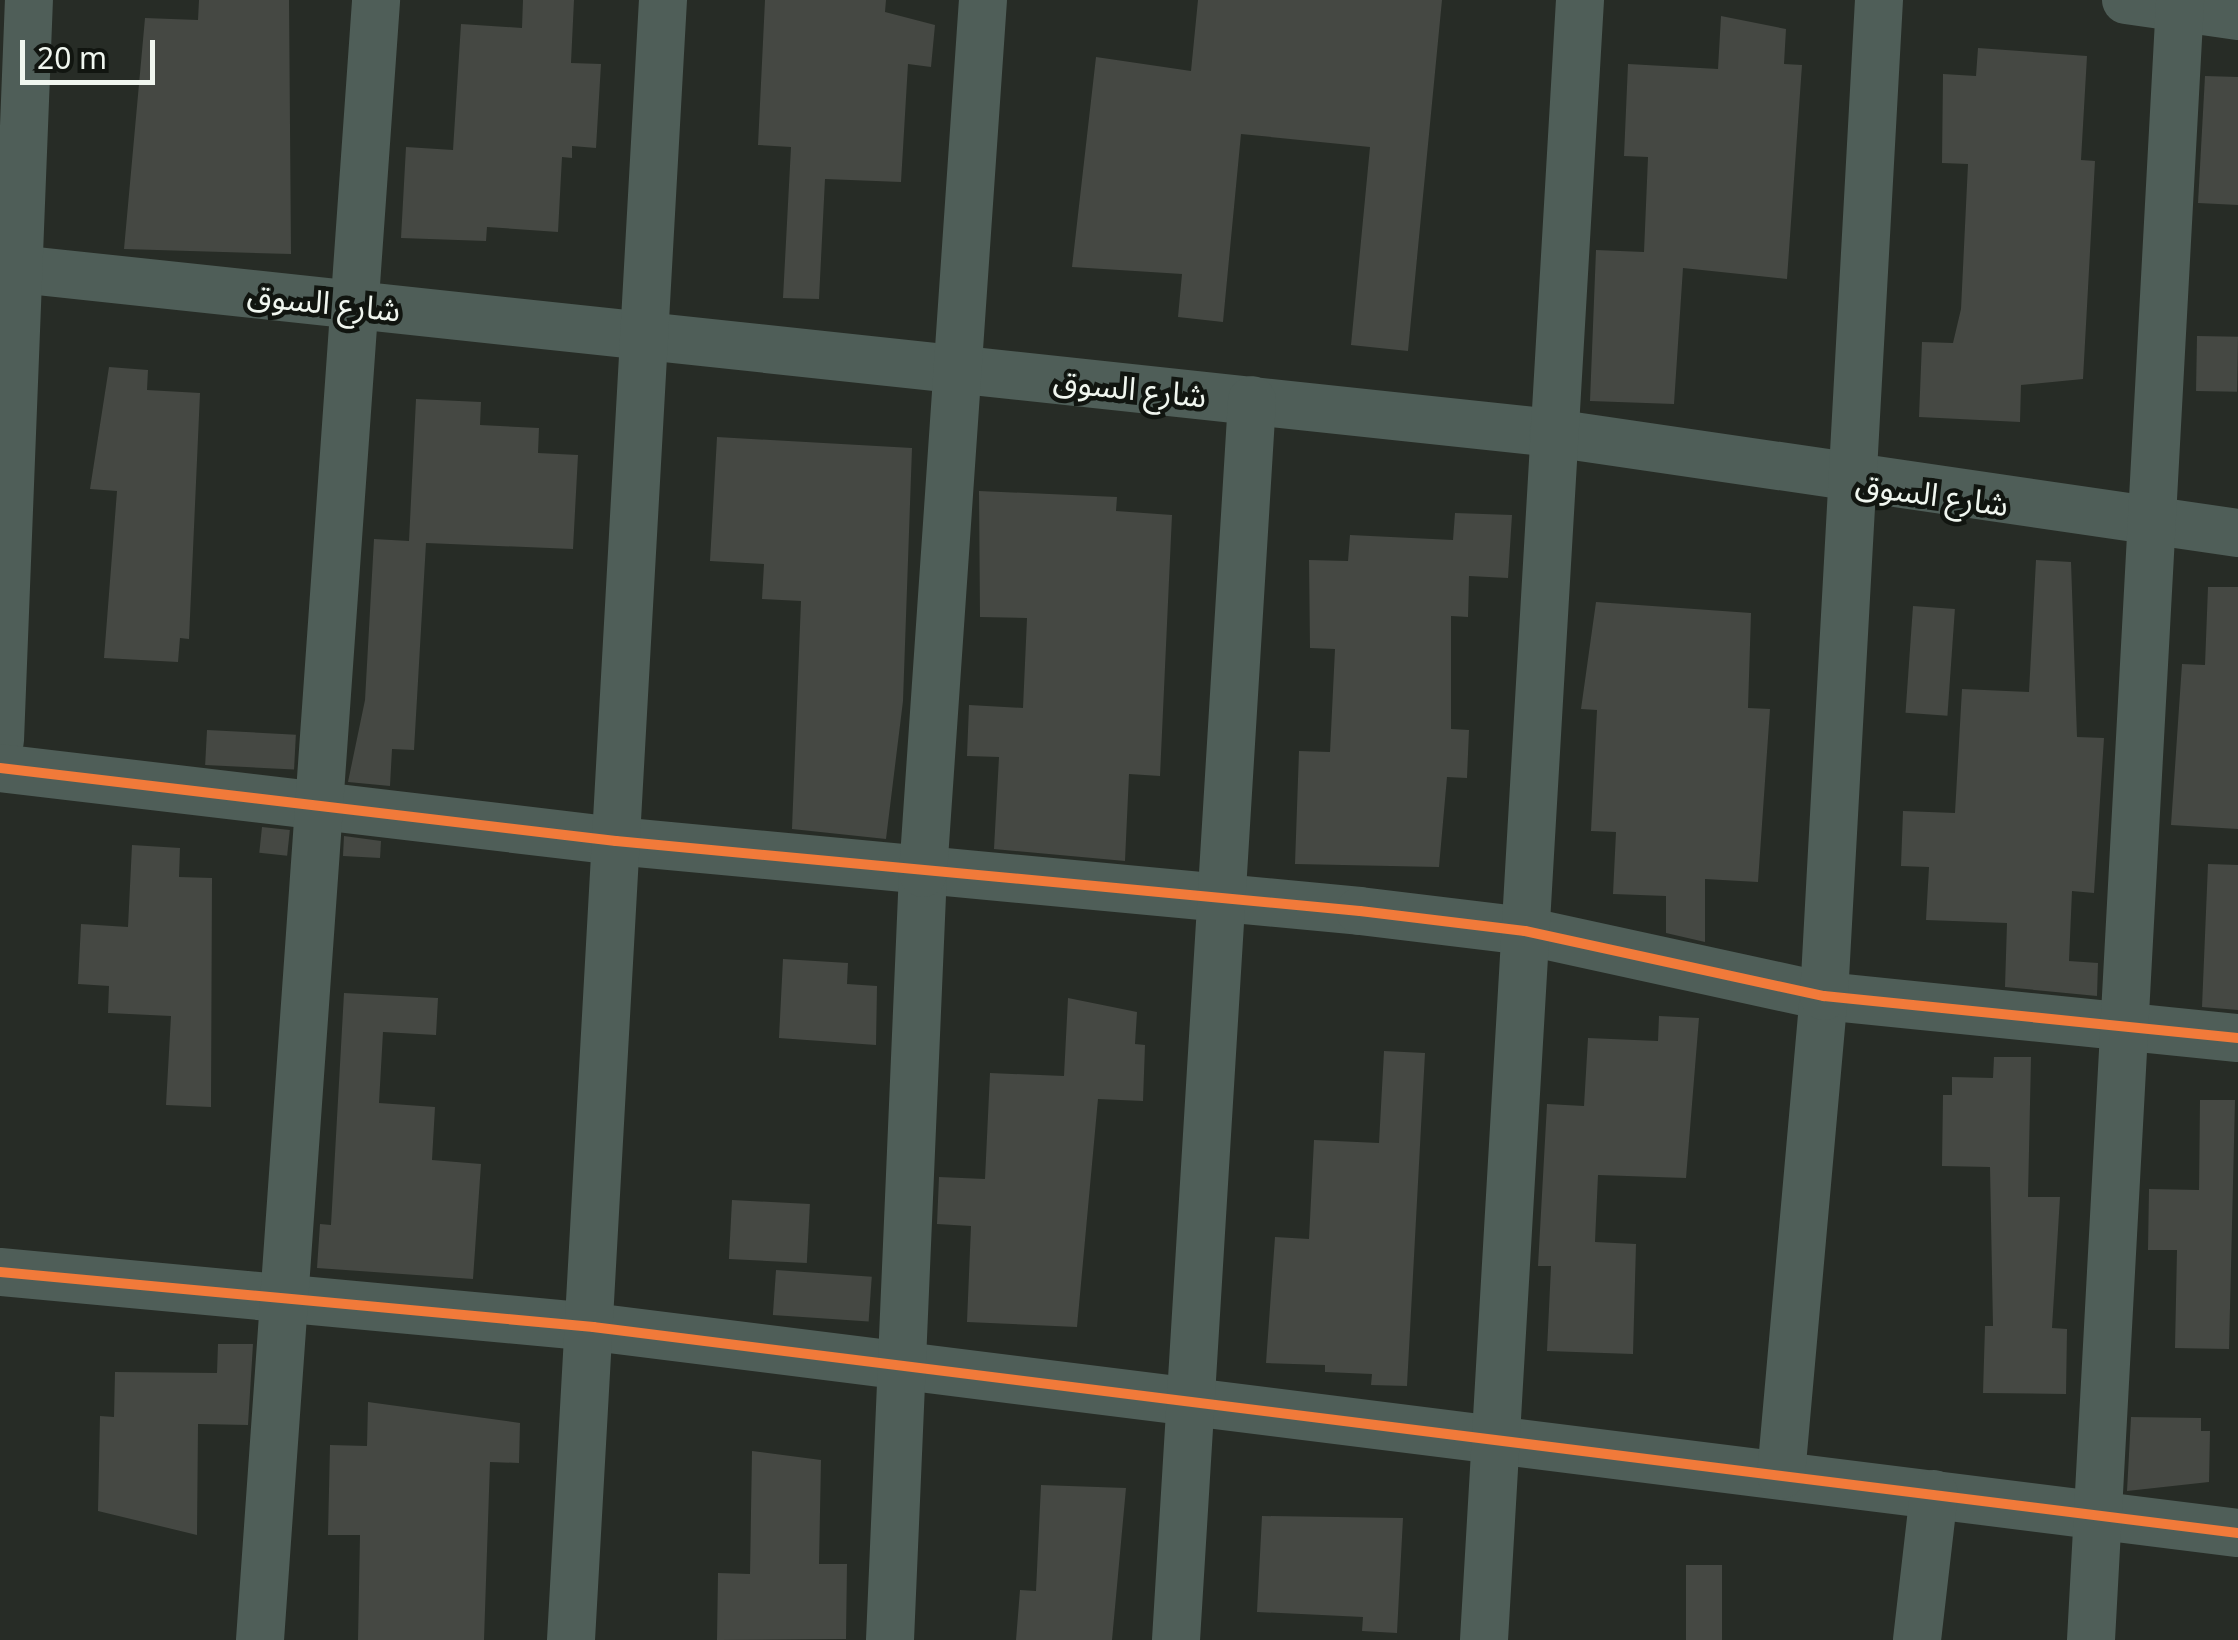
<!DOCTYPE html>
<meta charset="utf-8">
<style>
body{margin:0}
#map{position:relative;width:2238px;height:1640px;overflow:hidden;background:#272c26;font-family:"Noto Sans","Noto Sans Arabic",sans-serif}
div>[style]{position:absolute}
.building>*{inset:0;background:#454843;transform-origin:0 0}
.street>*{height:48px;margin:-24px;padding:0 24px;transform-origin:24px;border-radius:24px;background:#4f5e58}
.cycleway>*{height:10px;margin:-5px;padding:0 5px;transform-origin:5px;border-radius:5px;background:#f17a3a}
span{translate:-50% -50%;white-space:nowrap;text-align:center;line-height:1.15;-webkit-text-stroke:9px #111510;paint-order:stroke}
.street-label{font-size:32px;color:#f0f6ef}
.scale{position:absolute;left:20px;top:40px;width:135px;height:45px;box-sizing:border-box;border:5px solid #f0f6ef;border-top:0;padding-left:12px;font-size:30px;line-height:35px;white-space:nowrap;color:#f0f6ef;-webkit-text-stroke:8px #111510;paint-order:stroke}
</style>
<div id="map">
<div class="building">
<div style="clip-path:polygon(199px 0,289px 0,291px 254px,124px 249px,145px 18px,198px 20px)"></div>
<div style="clip-path:polygon(523px 0,574px 0,571px 63px,601px 64px,596px 148px,572px 146px,572px 158px,562px 157px,558px 232px,487px 227px,486px 241px,401px 238px,406px 147px,453px 150px,461px 24px,522px 28px)"></div>
<div style="clip-path:polygon(765px 0,886px 0,885px 12px,935px 25px,931px 67px,908px 64px,901px 182px,825px 179px,819px 299px,783px 298px,791px 147px,758px 145px)"></div>
<div style="clip-path:polygon(1198px 0,1442px 0,1408px 351px,1351px 345px,1370px 147px,1241px 134px,1223px 322px,1178px 317px,1182px 274px,1072px 267px,1096px 57px,1191px 71px)"></div>
<div style="clip-path:polygon(1721px 16px,1786px 29px,1784px 64px,1802px 65px,1787px 279px,1683px 268px,1674px 404px,1590px 401px,1596px 250px,1644px 252px,1648px 157px,1624px 156px,1628px 64px,1718px 69px)"></div>
<div style="clip-path:polygon(1978px 48px,2087px 56px,2081px 160px,2095px 161px,2083px 379px,2021px 385px,2020px 422px,1919px 417px,1922px 342px,1953px 343px,1961px 309px,1968px 164px,1942px 163px,1943px 74px,1976px 76px)"></div>
<div style="clip-path:polygon(2205px 76px,2238px 77px,2238px 205px,2198px 203px)"></div>
<div style="left:2197px;top:336px;width:41px;height:55px;rotate:1deg"></div>
<div style="clip-path:polygon(109px 367px,148px 370px,147px 390px,200px 393px,189px 639px,180px 638px,178px 662px,104px 658px,117px 491px,90px 489px)"></div>
<div style="clip-path:polygon(416px 399px,481px 402px,480px 425px,539px 428px,538px 453px,578px 455px,573px 549px,426px 543px,414px 750px,392px 749px,390px 786px,348px 782px,365px 700px,374px 539px,409px 541px)"></div>
<div style="clip-path:polygon(717px 437px,912px 448px,903px 701px,886px 839px,792px 829px,801px 601px,762px 599px,764px 564px,710px 561px)"></div>
<div style="clip-path:polygon(979px 491px,1117px 497px,1116px 511px,1172px 515px,1160px 776px,1129px 774px,1125px 861px,994px 849px,999px 757px,967px 756px,969px 705px,1023px 708px,1027px 618px,980px 617px)"></div>
<div style="clip-path:polygon(1455px 513px,1512px 515px,1508px 578px,1469px 576px,1468px 617px,1451px 616px,1451px 729px,1469px 730px,1467px 778px,1447px 777px,1439px 867px,1295px 864px,1299px 751px,1330px 752px,1335px 649px,1310px 648px,1309px 560px,1348px 561px,1350px 535px,1453px 540px)"></div>
<div style="clip-path:polygon(2036px 560px,2071px 562px,2077px 737px,2104px 738px,2094px 893px,2072px 891px,2069px 961px,2098px 963px,2097px 996px,2005px 987px,2007px 923px,1926px 920px,1929px 867px,1901px 866px,1903px 811px,1955px 813px,1962px 689px,2029px 692px)"></div>
<div style="clip-path:polygon(2208px 587px,2238px 587px,2238px 829px,2171px 825px,2182px 664px,2205px 665px)"></div>
<div style="clip-path:polygon(1596px 602px,1751px 613px,1748px 708px,1770px 709px,1758px 882px,1705px 879px,1705px 942px,1666px 933px,1666px 896px,1613px 894px,1616px 832px,1591px 831px,1597px 710px,1581px 709px)"></div>
<div style="left:1913px;top:606px;width:42px;height:107px;rotate:4deg"></div>
<div style="left:207px;top:730px;width:89px;height:35px;rotate:3deg"></div>
<div style="left:262px;top:827px;width:28px;height:26px;rotate:6deg"></div>
<div style="clip-path:polygon(344px 836px,381px 841px,380px 858px,343px 856px)"></div>
<div style="clip-path:polygon(132px 845px,180px 848px,179px 877px,212px 878px,211px 1107px,166px 1105px,171px 1016px,108px 1013px,109px 986px,78px 984px,81px 924px,128px 927px)"></div>
<div style="clip-path:polygon(2208px 864px,2238px 865px,2238px 1010px,2202px 1007px)"></div>
<div style="clip-path:polygon(783px 959px,848px 963px,847px 984px,877px 986px,876px 1045px,779px 1038px)"></div>
<div style="clip-path:polygon(344px 993px,438px 998px,436px 1035px,383px 1032px,379px 1103px,435px 1107px,432px 1160px,481px 1164px,473px 1279px,317px 1268px,320px 1224px,331px 1225px)"></div>
<div style="clip-path:polygon(1068px 998px,1137px 1012px,1135px 1044px,1145px 1045px,1143px 1101px,1098px 1099px,1077px 1327px,967px 1322px,971px 1226px,937px 1224px,939px 1177px,985px 1179px,990px 1073px,1064px 1076px)"></div>
<div style="clip-path:polygon(1659px 1016px,1699px 1018px,1686px 1178px,1598px 1175px,1595px 1242px,1636px 1244px,1633px 1354px,1547px 1351px,1551px 1266px,1538px 1266px,1547px 1104px,1584px 1106px,1588px 1038px,1658px 1041px)"></div>
<div style="clip-path:polygon(1384px 1051px,1425px 1053px,1407px 1386px,1371px 1385px,1372px 1374px,1325px 1372px,1325px 1365px,1266px 1363px,1275px 1237px,1309px 1239px,1314px 1140px,1379px 1143px)"></div>
<div style="clip-path:polygon(1994px 1057px,2031px 1057px,2028px 1197px,2060px 1197px,2052px 1328px,2067px 1329px,2066px 1394px,1983px 1393px,1985px 1326px,1993px 1326px,1990px 1167px,1942px 1166px,1943px 1095px,1952px 1095px,1952px 1077px,1993px 1078px)"></div>
<div style="clip-path:polygon(2200px 1100px,2235px 1100px,2229px 1349px,2175px 1348px,2177px 1250px,2148px 1250px,2149px 1189px,2199px 1190px)"></div>
<div style="left:732px;top:1200px;width:78px;height:59px;rotate:3deg"></div>
<div style="left:776px;top:1270px;width:96px;height:45px;rotate:4deg"></div>
<div style="clip-path:polygon(218px 1344px,253px 1344px,248px 1425px,198px 1424px,197px 1535px,98px 1511px,100px 1416px,114px 1417px,115px 1372px,217px 1373px)"></div>
<div style="clip-path:polygon(368px 1402px,520px 1423px,519px 1463px,490px 1462px,484px 1640px,358px 1640px,360px 1535px,328px 1535px,330px 1445px,367px 1446px)"></div>
<div style="clip-path:polygon(2131px 1417px,2201px 1418px,2201px 1431px,2210px 1431px,2209px 1482px,2127px 1491px)"></div>
<div style="clip-path:polygon(752px 1451px,821px 1460px,819px 1564px,847px 1564px,846px 1639px,717px 1640px,718px 1573px,750px 1574px)"></div>
<div style="clip-path:polygon(1041px 1485px,1126px 1488px,1112px 1640px,1016px 1640px,1020px 1590px,1036px 1591px)"></div>
<div style="clip-path:polygon(1262px 1516px,1403px 1518px,1397px 1633px,1362px 1631px,1363px 1617px,1257px 1612px)"></div>
<div style="left:1686px;top:1565px;width:36px;height:75px"></div>
</div>
<div class="street">
<div style="left:2126px;top:0;width:113px;rotate:8.1deg"></div>
<div style="left:18px;top:269px;width:1544px;rotate:6.1deg"></div>
<div style="left:1553px;top:433px;width:692px;rotate:8.31deg"></div>
<div style="left:0;top:740px;width:741px;rotate:-87.76deg"></div>
<div style="left:0;top:768px;width:620px;rotate:6.76deg"></div>
<div style="left:616px;top:841px;width:747px;rotate:5.37deg"></div>
<div style="left:1360px;top:911px;width:166px;rotate:6.9deg"></div>
<div style="left:1525px;top:931px;width:306px;rotate:12.3deg"></div>
<div style="left:1824px;top:996px;width:416px;rotate:5.8deg"></div>
<div style="left:0;top:1272px;width:596px;rotate:5.3deg"></div>
<div style="left:593px;top:1327px;width:1658px;rotate:7.14deg"></div>
<div style="left:1781px;top:1475px;width:481px;rotate:-84.9deg"></div>
<div style="left:1824px;top:996px;width:998px;rotate:-86.84deg"></div>
<div style="left:260px;top:1640px;width:1644px;rotate:-85.95deg"></div>
<div style="left:571px;top:1640px;width:1643px;rotate:-86.79deg"></div>
<div style="left:890px;top:1640px;width:768px;rotate:-87.54deg"></div>
<div style="left:923px;top:873px;width:875px;rotate:-86.07deg"></div>
<div style="left:1176px;top:1640px;width:1242px;rotate:-86.49deg"></div>
<div style="left:1484px;top:1640px;width:1643px;rotate:-86.65deg"></div>
<div style="left:1917px;top:1640px;width:147px;rotate:-83.4deg"></div>
<div style="left:2091px;top:1640px;width:1642px;rotate:-86.89deg"></div>
</div>
<div class="cycleway">
<div style="left:0;top:768px;width:620px;rotate:6.76deg"></div>
<div style="left:616px;top:841px;width:747px;rotate:5.37deg"></div>
<div style="left:1360px;top:911px;width:166px;rotate:6.9deg"></div>
<div style="left:1525px;top:931px;width:306px;rotate:12.3deg"></div>
<div style="left:1824px;top:996px;width:416px;rotate:5.8deg"></div>
<div style="left:0;top:1272px;width:596px;rotate:5.3deg"></div>
<div style="left:593px;top:1327px;width:1658px;rotate:7.14deg"></div>
</div>
<div class="street-label">
<span style="left:324px;top:302px;rotate:6deg">شارع السوق</span>
<span style="left:1130px;top:388px;rotate:6deg">شارع السوق</span>
<span style="left:1932px;top:494px;rotate:8deg">شارع السوق</span>
</div>
<div class="scale">20 m</div>
</div>
